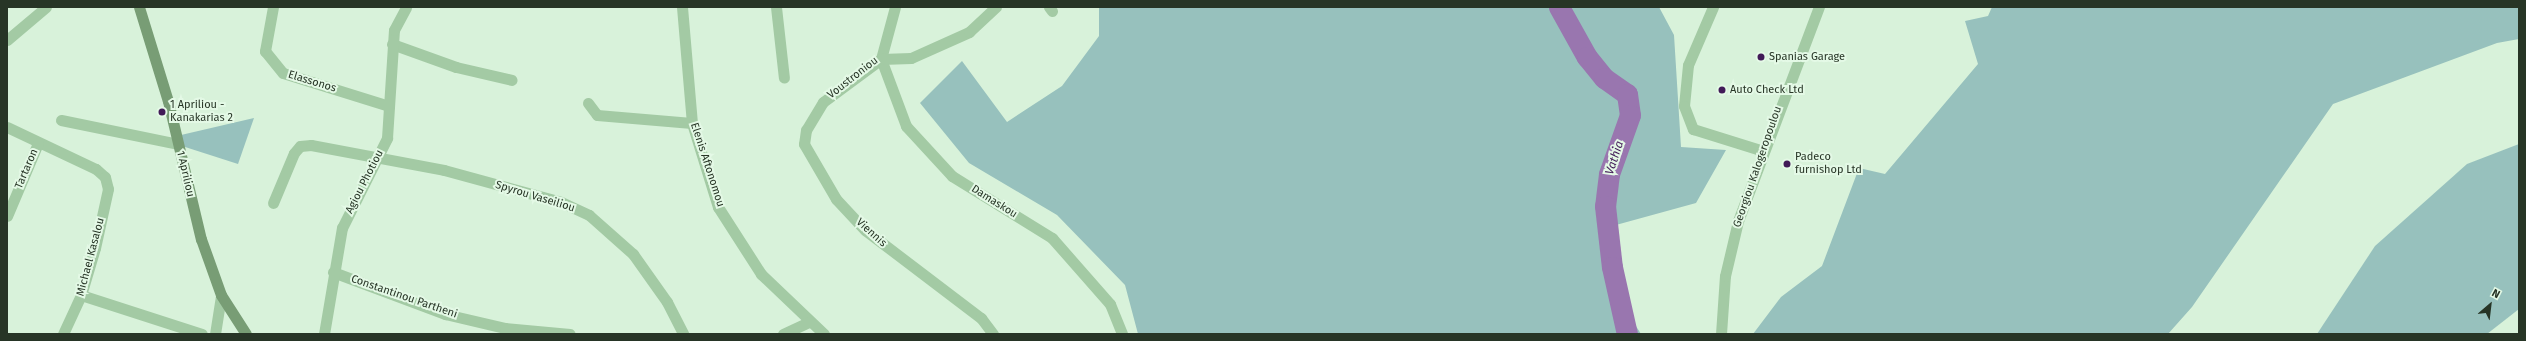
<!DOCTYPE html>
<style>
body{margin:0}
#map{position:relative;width:2526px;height:341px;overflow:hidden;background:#d8f2da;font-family:"Fira Sans",sans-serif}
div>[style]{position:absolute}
.green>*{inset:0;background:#97c1bd}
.river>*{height:21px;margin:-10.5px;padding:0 10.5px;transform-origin:10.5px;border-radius:10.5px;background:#9976af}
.minor>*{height:11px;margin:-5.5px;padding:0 5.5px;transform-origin:5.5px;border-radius:5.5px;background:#a3caa4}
.tertiary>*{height:11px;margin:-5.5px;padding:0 5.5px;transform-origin:5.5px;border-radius:5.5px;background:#a3caa4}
.secondary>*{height:11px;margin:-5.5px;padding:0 5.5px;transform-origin:5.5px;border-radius:5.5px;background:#789d75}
.dots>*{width:11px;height:11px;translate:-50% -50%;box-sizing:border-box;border:2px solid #e4f9e6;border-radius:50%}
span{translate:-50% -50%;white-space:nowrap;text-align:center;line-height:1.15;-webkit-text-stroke:4px #e4f9e6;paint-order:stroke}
.poi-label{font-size:11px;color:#273526}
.left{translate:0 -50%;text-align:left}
.street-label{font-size:11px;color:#273526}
.water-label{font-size:12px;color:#411a57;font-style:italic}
.frame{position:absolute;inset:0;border:8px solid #273526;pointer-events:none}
.north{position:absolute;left:2470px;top:285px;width:40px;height:40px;-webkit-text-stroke:3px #e4f9e6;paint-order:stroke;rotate:28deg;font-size:11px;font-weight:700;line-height:16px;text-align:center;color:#273526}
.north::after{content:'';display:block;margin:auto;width:14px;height:18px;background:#273526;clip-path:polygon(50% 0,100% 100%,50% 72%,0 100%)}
</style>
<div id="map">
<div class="green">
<div style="clip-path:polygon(1099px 7px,1659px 7px,1674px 35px,1681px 147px,1726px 150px,1696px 203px,1605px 228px,1609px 284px,1641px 334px,1138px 334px,1125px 285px,1057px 215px,969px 163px,920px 103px,962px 61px,1007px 122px,1062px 86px,1099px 36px)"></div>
<div style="clip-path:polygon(1992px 7px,2519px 7px,2519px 39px,2497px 43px,2333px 104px,2192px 307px,2168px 334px,1753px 334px,1781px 297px,1822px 266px,1859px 168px,1885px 174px,1978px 64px,1965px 21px,1988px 16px)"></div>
<div style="clip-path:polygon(254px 118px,238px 164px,182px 146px,181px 135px)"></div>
<div style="clip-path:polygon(2519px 144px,2519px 309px,2487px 334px,2317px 334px,2375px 246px,2467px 164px)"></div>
</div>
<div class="river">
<div style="left:1559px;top:7px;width:57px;rotate:60.8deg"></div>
<div style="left:1587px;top:57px;width:27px;rotate:51deg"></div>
<div style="left:1604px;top:78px;width:28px;rotate:35deg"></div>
<div style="left:1627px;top:94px;width:21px;rotate:82deg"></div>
<div style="left:1630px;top:115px;width:63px;rotate:109.6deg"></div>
<div style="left:1609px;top:174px;width:32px;rotate:97deg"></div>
<div style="left:1605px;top:206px;width:61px;rotate:83.5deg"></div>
<div style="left:1612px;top:267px;width:69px;rotate:77.4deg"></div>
</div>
<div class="minor">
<div style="left:273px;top:7px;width:45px;rotate:100.3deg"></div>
<div style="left:265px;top:51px;width:28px;rotate:51deg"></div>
<div style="left:283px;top:73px;width:111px;rotate:17.3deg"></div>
<div style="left:682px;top:7px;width:116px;rotate:85.1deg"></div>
<div style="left:692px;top:123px;width:88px;rotate:72.8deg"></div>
<div style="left:718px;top:207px;width:80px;rotate:57.3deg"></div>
<div style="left:761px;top:274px;width:87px;rotate:43.6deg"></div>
<div style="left:776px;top:7px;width:71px;rotate:83.6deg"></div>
<div style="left:895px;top:7px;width:54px;rotate:105.1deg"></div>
<div style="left:881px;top:59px;width:72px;rotate:143.4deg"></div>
<div style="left:823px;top:102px;width:33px;rotate:121deg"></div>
<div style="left:806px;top:130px;width:14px;rotate:98deg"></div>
<div style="left:804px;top:144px;width:64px;rotate:59.8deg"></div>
<div style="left:836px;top:199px;width:42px;rotate:46.9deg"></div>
<div style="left:865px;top:230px;width:146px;rotate:37.2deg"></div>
<div style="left:981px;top:318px;width:20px;rotate:53deg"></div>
<div style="left:1049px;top:7px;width:5px;rotate:53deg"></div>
<div style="left:1713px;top:7px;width:63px;rotate:113.3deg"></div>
<div style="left:1688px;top:65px;width:41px;rotate:95.6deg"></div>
<div style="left:1684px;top:106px;width:25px;rotate:69deg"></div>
<div style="left:1693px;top:129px;width:73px;rotate:17.4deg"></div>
<div style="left:7px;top:40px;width:51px;rotate:-40.2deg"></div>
<div style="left:392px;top:44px;width:68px;rotate:19.8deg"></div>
<div style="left:456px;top:67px;width:57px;rotate:13.1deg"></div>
<div style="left:881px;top:59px;width:72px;rotate:69.5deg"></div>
<div style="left:906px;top:126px;width:68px;rotate:47.4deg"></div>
<div style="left:952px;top:176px;width:118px;rotate:31.8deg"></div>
<div style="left:1052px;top:238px;width:88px;rotate:48.7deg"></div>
<div style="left:1110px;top:304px;width:32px;rotate:68deg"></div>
<div style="left:881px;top:59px;width:30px;rotate:-2deg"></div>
<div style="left:911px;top:58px;width:64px;rotate:-24.1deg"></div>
<div style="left:969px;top:32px;width:37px;rotate:-43deg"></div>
<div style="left:588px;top:103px;width:15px;rotate:53deg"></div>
<div style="left:597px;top:115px;width:95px;rotate:4.8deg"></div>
<div style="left:61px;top:120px;width:119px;rotate:11.6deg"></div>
<div style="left:7px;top:127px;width:98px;rotate:25.3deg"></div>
<div style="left:96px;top:169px;width:12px;rotate:42deg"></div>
<div style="left:105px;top:177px;width:12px;rotate:76deg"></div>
<div style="left:108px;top:189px;width:60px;rotate:102.4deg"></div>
<div style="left:95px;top:248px;width:49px;rotate:106.6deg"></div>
<div style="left:81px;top:295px;width:43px;rotate:114.8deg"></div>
<div style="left:273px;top:203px;width:54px;rotate:-67.2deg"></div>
<div style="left:294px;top:153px;width:9px;rotate:-49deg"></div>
<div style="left:300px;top:146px;width:11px;rotate:-5deg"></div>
<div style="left:311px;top:145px;width:135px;rotate:10.6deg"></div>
<div style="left:444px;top:170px;width:121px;rotate:15.3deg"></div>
<div style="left:561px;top:202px;width:31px;rotate:25deg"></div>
<div style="left:589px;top:215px;width:59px;rotate:41.6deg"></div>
<div style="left:633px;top:254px;width:59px;rotate:54.7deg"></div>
<div style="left:667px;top:302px;width:36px;rotate:63deg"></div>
<div style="left:7px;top:216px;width:79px;rotate:-67deg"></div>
<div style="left:333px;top:272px;width:120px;rotate:20.6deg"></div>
<div style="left:445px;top:314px;width:62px;rotate:13.1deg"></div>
<div style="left:505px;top:328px;width:65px;rotate:5.3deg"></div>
<div style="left:81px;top:295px;width:127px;rotate:17.9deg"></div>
<div style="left:215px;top:334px;width:39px;rotate:-81deg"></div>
<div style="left:324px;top:334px;width:108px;rotate:-80.4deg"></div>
<div style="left:342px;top:228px;width:101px;rotate:-63.4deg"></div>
<div style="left:387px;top:138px;width:108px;rotate:-86.3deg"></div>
<div style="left:394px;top:30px;width:26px;rotate:-62deg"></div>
<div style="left:783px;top:334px;width:29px;rotate:-25deg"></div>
</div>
<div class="tertiary">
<div style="left:1721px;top:334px;width:58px;rotate:-86.1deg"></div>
<div style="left:1725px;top:276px;width:57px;rotate:-76.7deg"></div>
<div style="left:1738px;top:221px;width:229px;rotate:-69.3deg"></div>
</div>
<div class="secondary">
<div style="left:139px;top:7px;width:98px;rotate:72.9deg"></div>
<div style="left:168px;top:101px;width:142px;rotate:76.6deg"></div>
<div style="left:201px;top:239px;width:59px;rotate:70.3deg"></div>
<div style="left:221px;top:295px;width:46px;rotate:57.3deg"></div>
</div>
<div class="dots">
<div style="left:1761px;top:57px;background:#411a57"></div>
<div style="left:1722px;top:90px;background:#411a57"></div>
<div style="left:162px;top:112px;background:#411a57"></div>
<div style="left:1787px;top:164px;background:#411a57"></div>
</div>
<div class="poi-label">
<span class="left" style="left:1769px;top:57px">Spanias Garage</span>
<span class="left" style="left:1730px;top:90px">Auto Check Ltd</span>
<span class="left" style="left:170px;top:112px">1 Apriliou -<br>Kanakarias 2</span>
<span class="left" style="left:1795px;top:164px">Padeco<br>furnishop Ltd</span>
</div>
<div class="street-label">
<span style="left:853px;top:78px;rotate:-38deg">Voustroniou</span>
<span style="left:312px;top:82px;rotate:17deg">Elassonos</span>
<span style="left:707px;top:165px;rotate:72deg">Elenis Aftonomou</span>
<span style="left:1758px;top:167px;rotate:-71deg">Georgiou Kalogeropoulou</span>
<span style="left:27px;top:169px;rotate:-67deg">Tartaron</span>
<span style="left:185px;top:174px;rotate:77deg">1 Apriliou</span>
<span style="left:365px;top:182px;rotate:-63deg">Agiou Photiou</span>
<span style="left:535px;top:197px;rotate:17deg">Spyrou Vaseiliou</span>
<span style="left:994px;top:202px;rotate:32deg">Damaskou</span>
<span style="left:871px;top:233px;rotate:42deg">Viennis</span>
<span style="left:91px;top:257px;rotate:-75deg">Michael Kasalou</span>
<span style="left:404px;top:297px;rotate:19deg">Constantinou Partheni</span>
</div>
<div class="water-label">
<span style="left:1615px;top:158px;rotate:-72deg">Vathia</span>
</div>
<div class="frame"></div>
<div class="north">N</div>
</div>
